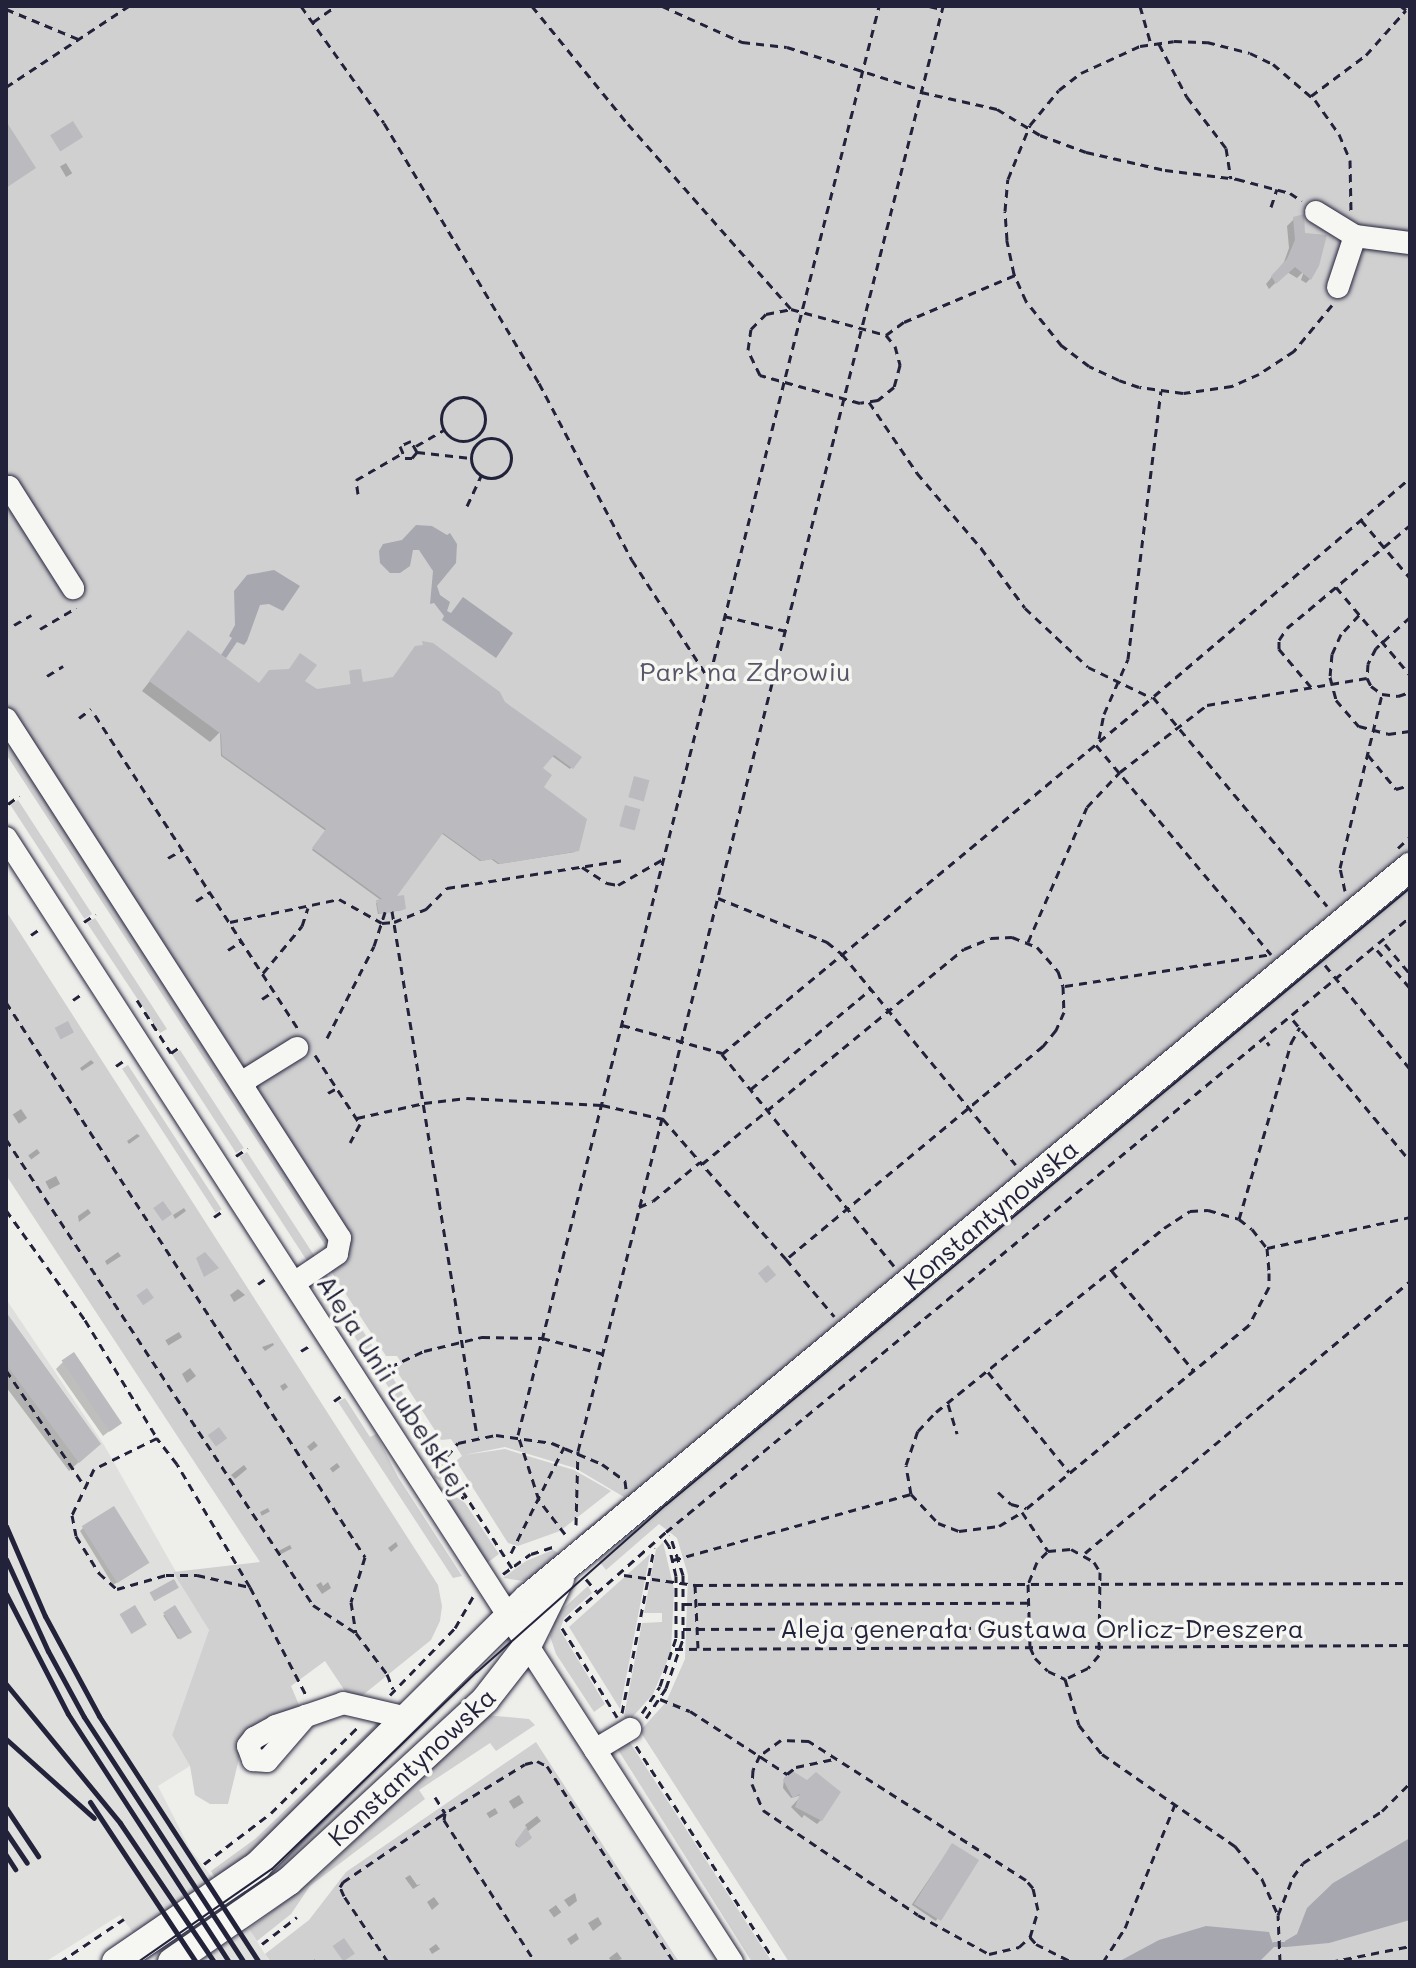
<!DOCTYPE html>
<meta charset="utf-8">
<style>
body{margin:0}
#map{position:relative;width:1416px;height:1968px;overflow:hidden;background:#eeeeeb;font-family:Mali,sans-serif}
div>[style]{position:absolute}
.built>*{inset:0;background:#dfdfde}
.green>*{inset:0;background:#d0d0d1;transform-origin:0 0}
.water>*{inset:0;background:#a7a7af}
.shadow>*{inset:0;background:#0003;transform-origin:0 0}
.stream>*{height:5px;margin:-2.5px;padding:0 2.5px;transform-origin:2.5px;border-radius:2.5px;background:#a7a7af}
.building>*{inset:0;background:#bbbbbf;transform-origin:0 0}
.path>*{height:3px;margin-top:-1.5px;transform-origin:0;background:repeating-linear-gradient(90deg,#22223b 0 8px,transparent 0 14px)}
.path>.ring{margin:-1.5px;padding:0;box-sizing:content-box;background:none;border:3px solid #22223b;border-radius:50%}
.roads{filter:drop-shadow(0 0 2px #22223b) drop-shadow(0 0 2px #22223b)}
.minor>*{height:22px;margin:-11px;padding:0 11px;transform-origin:11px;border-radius:11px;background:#f6f6f2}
.major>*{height:28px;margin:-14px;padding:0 14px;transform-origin:14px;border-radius:14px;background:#f6f6f2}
.tram>*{height:2px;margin:-1px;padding:0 1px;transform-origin:1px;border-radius:1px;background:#22223b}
.rail>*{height:5px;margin:-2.5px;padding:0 2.5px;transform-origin:2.5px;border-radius:2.5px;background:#22223b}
span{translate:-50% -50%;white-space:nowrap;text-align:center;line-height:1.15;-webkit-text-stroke:7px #f6f6f2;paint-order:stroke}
.park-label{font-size:26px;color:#565668}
.street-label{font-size:26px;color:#22223b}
.frame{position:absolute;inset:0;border:8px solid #22223b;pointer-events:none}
</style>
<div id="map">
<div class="built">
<div style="clip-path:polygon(6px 1299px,104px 1445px,209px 1630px,172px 1735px,190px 1766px,158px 1786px,190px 1849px,215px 1881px,135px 1935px,120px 1915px,45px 1962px,6px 1962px)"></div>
<div style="clip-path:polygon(249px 1929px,270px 1962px,199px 1962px)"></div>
</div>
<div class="green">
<div style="clip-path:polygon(6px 6px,1410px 6px,1410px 1962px,789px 1962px,640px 1731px,666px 1702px,685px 1659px,688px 1575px,677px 1538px,659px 1524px,606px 1570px,598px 1560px,648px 1516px,580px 1541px,576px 1537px,624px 1497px,575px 1468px,505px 1447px,464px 1455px,505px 1449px,574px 1470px,611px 1491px,560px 1531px,518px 1546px,508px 1543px,456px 1461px,462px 1456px,451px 1439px,441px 1440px,436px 1432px,396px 1370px,402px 1364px,397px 1356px,386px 1356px,329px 1268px,336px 1262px,6px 754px)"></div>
<div style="left:18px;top:800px;width:136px;height:9px;rotate:57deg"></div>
<div style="clip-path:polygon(6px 911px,438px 1585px,442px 1606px,440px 1621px,431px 1640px,353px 1703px,325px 1661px,291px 1686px,299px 1705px,244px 1738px,228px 1804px,210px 1804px,195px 1795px,190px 1766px,172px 1735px,209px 1630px,173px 1572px,260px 1562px,6px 1175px)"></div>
<div style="clip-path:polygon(95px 918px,167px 1029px,160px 1033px,87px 923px)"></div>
<div style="left:180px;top:1050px;width:117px;height:9px;rotate:57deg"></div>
<div style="left:128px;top:1065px;width:172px;height:7px;rotate:57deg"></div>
<div style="left:247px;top:1152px;width:129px;height:9px;rotate:57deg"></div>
<div style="left:324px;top:1271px;width:112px;height:10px;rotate:57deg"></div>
<div style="clip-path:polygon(387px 1369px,443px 1456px,444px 1469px,458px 1492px,434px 1477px,436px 1461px,380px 1374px)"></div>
<div style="clip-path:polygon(345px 1398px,370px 1437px,376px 1434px,398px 1477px,462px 1576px,453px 1578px,338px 1402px)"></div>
<div style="clip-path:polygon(435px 1483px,465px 1503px,499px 1554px,487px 1563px)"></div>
<div style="clip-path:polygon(663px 1542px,674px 1589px,671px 1652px,653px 1694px,628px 1722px,624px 1716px,642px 1623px,662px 1622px,662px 1613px,644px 1613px,656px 1549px)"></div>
<div style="clip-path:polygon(553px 1550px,562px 1555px,536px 1576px,523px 1581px,503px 1578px,526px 1561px)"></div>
<div style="clip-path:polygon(650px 1554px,620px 1709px,569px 1627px)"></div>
<div style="clip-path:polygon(588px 1586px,592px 1593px,564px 1618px,560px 1630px,605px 1704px,594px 1712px,556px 1654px,550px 1636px,555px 1616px)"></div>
<div style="clip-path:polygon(485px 1715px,529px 1719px,535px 1725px,496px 1751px,490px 1743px,419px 1790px,425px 1799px,310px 1886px,291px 1914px,257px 1941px,249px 1929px,320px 1874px)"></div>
<div style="clip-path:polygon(382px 1718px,386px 1720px,290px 1821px,218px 1882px,211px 1871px,255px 1839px)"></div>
<div style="clip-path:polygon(627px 1738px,772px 1962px,752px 1962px,615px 1745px)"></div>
<div style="clip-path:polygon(536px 1742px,679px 1962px,271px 1962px,265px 1954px,309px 1920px,346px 1872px)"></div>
</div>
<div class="water">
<div style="clip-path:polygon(416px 525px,432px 526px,447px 535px,450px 533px,457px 544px,456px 563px,437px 586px,440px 595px,450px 602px,447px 611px,451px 613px,463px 597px,513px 633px,496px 658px,442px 620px,444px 616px,434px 603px,430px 604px,433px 571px,419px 550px,413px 550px,410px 566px,400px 573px,390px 573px,380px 563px,379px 551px,383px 544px,402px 540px)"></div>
<div style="clip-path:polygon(274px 570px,300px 586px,283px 611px,269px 604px,260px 605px,247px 641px,244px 645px,237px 642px,226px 658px,221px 655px,232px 638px,229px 636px,235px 625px,234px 591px,247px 575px)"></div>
<div style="clip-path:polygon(1410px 1838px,1410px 1920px,1329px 1943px,1286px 1947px,1285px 1941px,1297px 1934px,1307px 1908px,1333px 1883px)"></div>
<div style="clip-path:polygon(1206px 1926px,1269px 1932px,1274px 1947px,1259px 1962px,1118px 1962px,1159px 1940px)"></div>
</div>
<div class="shadow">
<div style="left:66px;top:163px;width:12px;height:7px;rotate:59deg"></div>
<div style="clip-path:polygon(1294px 219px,1304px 235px,1324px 237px,1310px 279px,1306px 283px,1301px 280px,1304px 271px,1297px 278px,1287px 272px,1269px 289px,1266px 284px,1284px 262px,1289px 248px,1287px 226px)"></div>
<div style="clip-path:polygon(188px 633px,259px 685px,303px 682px,316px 691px,351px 686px,350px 673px,362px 684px,503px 703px,579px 757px,570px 769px,552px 756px,541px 769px,541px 788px,575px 852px,498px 864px,491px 859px,480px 861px,441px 833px,393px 898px,403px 910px,378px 914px,376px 903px,382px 901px,312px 850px,326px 831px,221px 756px,220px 732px,210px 742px,142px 691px)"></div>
<div style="clip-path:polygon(91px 1060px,94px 1063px,82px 1071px,80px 1068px)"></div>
<div style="left:21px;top:1109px;width:11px;height:10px;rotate:56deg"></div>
<div style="clip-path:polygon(137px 1134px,140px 1136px,129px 1144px,127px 1141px)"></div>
<div style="left:37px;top:1149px;width:5px;height:11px;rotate:53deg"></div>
<div style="left:56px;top:1176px;width:9px;height:12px;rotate:63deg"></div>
<div style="clip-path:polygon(184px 1208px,186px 1211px,175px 1219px,173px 1215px)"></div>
<div style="clip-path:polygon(88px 1209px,91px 1213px,79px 1222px,78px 1216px)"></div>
<div style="clip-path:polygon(118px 1252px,121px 1256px,107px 1265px,105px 1261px)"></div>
<div style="clip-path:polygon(238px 1289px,245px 1295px,234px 1302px,230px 1295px)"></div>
<div style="clip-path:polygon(6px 1316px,89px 1453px,69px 1471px,6px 1387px)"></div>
<div style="left:179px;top:1332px;width:6px;height:16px;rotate:59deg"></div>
<div style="clip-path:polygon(273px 1343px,274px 1345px,265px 1351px,262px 1347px)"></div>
<div style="clip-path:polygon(63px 1362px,120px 1423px,103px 1436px,56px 1369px)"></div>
<div style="clip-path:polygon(190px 1368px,196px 1376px,187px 1383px,182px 1374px)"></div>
<div style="clip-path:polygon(285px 1383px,288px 1387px,283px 1391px,280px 1386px)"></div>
<div style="left:314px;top:1441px;width:6px;height:9px;rotate:51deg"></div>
<div style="left:337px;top:1463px;width:5px;height:9px;rotate:53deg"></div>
<div style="clip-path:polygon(244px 1465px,247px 1469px,235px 1479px,231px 1475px)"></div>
<div style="left:268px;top:1508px;width:4px;height:9px;rotate:63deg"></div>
<div style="clip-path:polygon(84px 1527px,142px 1567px,113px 1585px,80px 1531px)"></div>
<div style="clip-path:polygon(396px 1542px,398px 1546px,391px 1552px,388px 1548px)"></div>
<div style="left:290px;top:1545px;width:4px;height:13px;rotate:63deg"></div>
<div style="clip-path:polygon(321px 1582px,323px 1586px,328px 1582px,331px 1588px,322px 1594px,316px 1585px)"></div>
<div style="left:175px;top:1608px;width:28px;height:14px;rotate:58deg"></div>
<div style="clip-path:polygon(790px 1773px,804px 1783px,821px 1820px,817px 1824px,804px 1815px,802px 1818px,791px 1807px,802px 1795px,791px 1798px,783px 1788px,784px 1778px)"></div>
<div style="left:519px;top:1795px;width:9px;height:12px;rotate:58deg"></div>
<div style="left:495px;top:1808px;width:6px;height:10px;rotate:59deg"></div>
<div style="clip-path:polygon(537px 1816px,541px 1821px,527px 1832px,530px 1838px,517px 1847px,515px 1844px,527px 1828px,525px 1825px)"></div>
<div style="left:952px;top:1845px;width:29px;height:72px;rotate:34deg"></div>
<div style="clip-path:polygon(410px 1875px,417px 1885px,421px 1884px,413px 1889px,405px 1878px)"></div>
<div style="clip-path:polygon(575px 1893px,577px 1901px,569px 1907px,564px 1900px)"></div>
<div style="clip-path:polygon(434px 1897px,439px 1904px,432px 1910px,427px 1902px)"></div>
<div style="left:556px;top:1905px;width:9px;height:9px;rotate:54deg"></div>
<div style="clip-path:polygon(598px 1917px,602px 1924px,593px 1931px,588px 1923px)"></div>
<div style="clip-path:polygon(576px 1933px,579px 1939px,571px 1945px,567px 1939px)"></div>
<div style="clip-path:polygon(436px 1944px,440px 1949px,432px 1954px,429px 1949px)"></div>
<div style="clip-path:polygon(617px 1952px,622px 1959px,612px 1962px,609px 1958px)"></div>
</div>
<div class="stream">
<div style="left:1274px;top:1944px;width:11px"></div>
</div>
<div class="building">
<div style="clip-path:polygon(6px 121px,36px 168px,6px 188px)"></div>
<div style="left:73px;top:121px;width:19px;height:27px;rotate:58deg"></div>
<div style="clip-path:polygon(1304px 214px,1305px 233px,1327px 235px,1319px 266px,1311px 280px,1295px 267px,1276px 284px,1271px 276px,1287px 259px,1295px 240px,1293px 217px)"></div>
<div style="clip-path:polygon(188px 630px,259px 683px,269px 670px,289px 669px,300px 653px,317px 665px,305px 681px,317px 689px,351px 684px,349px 671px,352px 670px,361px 669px,363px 682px,393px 677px,415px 646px,423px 645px,422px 641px,433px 643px,500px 692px,505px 702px,582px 757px,573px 769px,554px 755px,543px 768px,552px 775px,544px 787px,587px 819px,579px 851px,500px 864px,493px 859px,482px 861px,443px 833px,397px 896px,404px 895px,406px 909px,379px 914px,376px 900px,382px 899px,312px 848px,326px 829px,222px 755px,221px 734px,149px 681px)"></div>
<div style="left:634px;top:776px;width:16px;height:22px;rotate:15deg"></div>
<div style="left:625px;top:805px;width:16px;height:22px;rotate:15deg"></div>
<div style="left:68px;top:1021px;width:13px;height:15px;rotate:63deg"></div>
<div style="left:163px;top:1201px;width:16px;height:12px;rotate:55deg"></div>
<div style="clip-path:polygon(205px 1252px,219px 1268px,204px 1277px,196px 1258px)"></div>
<div style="left:768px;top:1265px;width:13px;height:13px;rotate:51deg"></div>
<div style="left:147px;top:1288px;width:12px;height:13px;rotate:55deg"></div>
<div style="clip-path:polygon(6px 1312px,101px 1444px,79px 1463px,6px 1364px)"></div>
<div style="left:74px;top:1352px;width:86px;height:15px;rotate:56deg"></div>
<div style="left:219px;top:1427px;width:14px;height:14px;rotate:54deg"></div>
<div style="left:114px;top:1506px;width:67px;height:38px;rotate:58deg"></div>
<div style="left:174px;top:1579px;width:10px;height:28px;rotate:61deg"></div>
<div style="left:135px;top:1605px;width:23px;height:18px;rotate:59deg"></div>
<div style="left:175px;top:1605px;width:32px;height:14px;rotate:58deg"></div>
<div style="clip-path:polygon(791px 1770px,807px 1780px,816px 1772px,841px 1792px,822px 1821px,795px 1807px,800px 1794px,793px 1798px,783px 1780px)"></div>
<div style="clip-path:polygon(526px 1827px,532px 1838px,519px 1848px,515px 1842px)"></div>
<div style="left:952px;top:1843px;width:32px;height:72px;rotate:32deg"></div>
<div style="left:344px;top:1938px;width:19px;height:14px;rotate:55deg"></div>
</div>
<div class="path">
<div style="left:301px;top:6px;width:143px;rotate:54.6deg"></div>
<div style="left:384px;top:123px;width:303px;rotate:59.2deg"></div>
<div style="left:539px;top:383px;width:200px;rotate:62.3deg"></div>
<div style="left:632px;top:560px;width:138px;rotate:57.1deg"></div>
<div style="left:532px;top:6px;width:152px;rotate:50.9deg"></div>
<div style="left:628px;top:124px;width:247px;rotate:48.6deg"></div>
<div style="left:662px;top:6px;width:88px;rotate:24.2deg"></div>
<div style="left:742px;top:42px;width:45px;rotate:6.3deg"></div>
<div style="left:787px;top:47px;width:142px;rotate:17.7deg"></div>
<div style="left:929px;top:6px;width:13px;rotate:13deg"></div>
<div style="left:1140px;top:6px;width:40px;rotate:74deg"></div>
<div style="left:6px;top:9px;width:78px;rotate:22.6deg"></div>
<div style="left:313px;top:22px;width:28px;rotate:-35deg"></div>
<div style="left:1159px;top:44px;width:60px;rotate:62.2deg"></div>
<div style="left:1187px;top:97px;width:64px;rotate:52.6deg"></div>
<div style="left:1226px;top:148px;width:31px;rotate:81deg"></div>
<div style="left:6px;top:87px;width:147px;rotate:-33.4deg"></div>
<div style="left:921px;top:92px;width:78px;rotate:12.6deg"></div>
<div style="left:997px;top:109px;width:50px;rotate:31.2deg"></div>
<div style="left:1040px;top:135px;width:49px;rotate:20.3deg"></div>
<div style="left:1086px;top:152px;width:81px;rotate:12.8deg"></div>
<div style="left:1165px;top:170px;width:73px;rotate:7.1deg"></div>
<div style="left:1237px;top:179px;width:55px;rotate:14.8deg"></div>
<div style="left:1290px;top:193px;width:14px;rotate:34deg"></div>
<div style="left:1311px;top:96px;width:69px;rotate:-36.7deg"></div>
<div style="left:1366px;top:55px;width:60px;rotate:-48.4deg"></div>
<div style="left:1406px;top:10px;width:6px;rotate:-141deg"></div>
<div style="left:1271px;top:207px;width:19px;rotate:-72deg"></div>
<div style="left:1332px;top:305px;width:60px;rotate:129.6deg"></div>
<div style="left:1294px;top:351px;width:42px;rotate:146.7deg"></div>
<div style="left:1259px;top:374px;width:30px;rotate:156deg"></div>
<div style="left:1232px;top:386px;width:49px;rotate:171.9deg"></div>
<div style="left:1183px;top:393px;width:44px;rotate:-172.2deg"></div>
<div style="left:1139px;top:387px;width:21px;rotate:-161deg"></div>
<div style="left:1119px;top:380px;width:33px;rotate:-155deg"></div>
<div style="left:1089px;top:366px;width:34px;rotate:-143deg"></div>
<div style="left:1062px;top:346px;width:58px;rotate:-128.7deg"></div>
<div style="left:1026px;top:301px;width:30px;rotate:-114deg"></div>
<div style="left:1014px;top:274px;width:35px;rotate:-102deg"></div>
<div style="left:1007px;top:240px;width:29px;rotate:-94deg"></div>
<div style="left:1005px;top:211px;width:32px;rotate:-85deg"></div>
<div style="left:1008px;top:179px;width:58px;rotate:-67.8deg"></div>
<div style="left:1030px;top:125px;width:45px;rotate:-50.4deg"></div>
<div style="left:1059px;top:90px;width:28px;rotate:-38deg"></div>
<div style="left:1081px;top:73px;width:65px;rotate:-24.6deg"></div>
<div style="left:1140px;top:46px;width:34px;rotate:-8deg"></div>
<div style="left:1174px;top:41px;width:33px;rotate:2deg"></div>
<div style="left:1207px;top:42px;width:44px;rotate:14.3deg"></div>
<div style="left:1250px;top:53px;width:25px;rotate:26deg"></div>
<div style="left:1273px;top:64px;width:55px;rotate:40.6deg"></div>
<div style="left:1315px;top:100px;width:42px;rotate:54.8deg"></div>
<div style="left:1339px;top:134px;width:28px;rotate:67deg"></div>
<div style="left:1350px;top:160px;width:52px;rotate:88.9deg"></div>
<div style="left:791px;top:309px;width:98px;rotate:15.3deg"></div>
<div style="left:886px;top:335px;width:14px;rotate:51deg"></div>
<div style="left:895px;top:346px;width:20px;rotate:75deg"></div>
<div style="left:900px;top:365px;width:23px;rotate:105deg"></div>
<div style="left:894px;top:387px;width:21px;rotate:141deg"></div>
<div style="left:878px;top:400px;width:18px;rotate:171deg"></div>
<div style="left:860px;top:403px;width:104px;rotate:-164.4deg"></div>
<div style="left:760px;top:375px;width:28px;rotate:-116deg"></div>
<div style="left:748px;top:350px;width:21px;rotate:-82deg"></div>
<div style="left:751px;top:329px;width:21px;rotate:-45deg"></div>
<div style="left:766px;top:314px;width:25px;rotate:-11deg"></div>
<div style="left:886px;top:335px;width:22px;rotate:-36deg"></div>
<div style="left:904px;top:322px;width:121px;rotate:-22.9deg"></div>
<div class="ring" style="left:441px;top:397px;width:41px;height:41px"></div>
<div style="left:869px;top:402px;width:86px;rotate:55.9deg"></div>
<div style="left:917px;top:473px;width:99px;rotate:49.5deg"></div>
<div style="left:981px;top:548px;width:74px;rotate:53.7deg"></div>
<div style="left:1025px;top:608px;width:86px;rotate:43.1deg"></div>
<div style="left:1088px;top:667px;width:71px;rotate:25.8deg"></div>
<div class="ring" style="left:471px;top:438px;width:37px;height:37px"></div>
<div style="left:416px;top:446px;width:32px;rotate:-30deg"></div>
<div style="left:417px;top:452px;width:13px;rotate:-119deg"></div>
<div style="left:411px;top:441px;width:12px;rotate:156deg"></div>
<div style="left:400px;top:446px;width:13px;rotate:67deg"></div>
<div style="left:405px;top:458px;width:7px"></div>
<div style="left:412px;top:458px;width:8px;rotate:-50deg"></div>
<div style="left:417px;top:452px;width:54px;rotate:6.3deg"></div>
<div style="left:358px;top:494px;width:14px;rotate:-98deg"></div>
<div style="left:356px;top:480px;width:52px;rotate:-30deg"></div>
<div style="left:467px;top:506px;width:33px;rotate:-65deg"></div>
<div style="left:1361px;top:520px;width:76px;rotate:49.8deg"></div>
<div style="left:1336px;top:587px;width:115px;rotate:49.9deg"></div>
<div style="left:1359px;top:615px;width:26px;rotate:133deg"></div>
<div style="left:1341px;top:634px;width:22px;rotate:114deg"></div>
<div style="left:1332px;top:654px;width:23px;rotate:95deg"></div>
<div style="left:1330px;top:677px;width:24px;rotate:75deg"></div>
<div style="left:1336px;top:700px;width:35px;rotate:49deg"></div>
<div style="left:1359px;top:726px;width:30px;rotate:15deg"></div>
<div style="left:1388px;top:734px;width:22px;rotate:-8deg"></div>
<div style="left:724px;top:616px;width:64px;rotate:13.6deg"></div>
<div style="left:1410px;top:617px;width:46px;rotate:137.6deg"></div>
<div style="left:1376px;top:648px;width:18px;rotate:117deg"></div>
<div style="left:1368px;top:664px;width:14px;rotate:94deg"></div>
<div style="left:1367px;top:678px;width:9px;rotate:63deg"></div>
<div style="left:1371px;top:686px;width:14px;rotate:36deg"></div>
<div style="left:1382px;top:694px;width:16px;rotate:7deg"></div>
<div style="left:1398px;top:696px;width:13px;rotate:-18deg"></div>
<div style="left:14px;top:625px;width:20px;rotate:-30deg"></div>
<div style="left:40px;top:629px;width:42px;rotate:-30.3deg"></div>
<div style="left:47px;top:676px;width:19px;rotate:-32deg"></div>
<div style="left:1311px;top:687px;width:50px;rotate:-130.1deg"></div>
<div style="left:1279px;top:649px;width:9px;rotate:-90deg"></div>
<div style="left:1279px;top:640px;width:14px;rotate:-56deg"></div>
<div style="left:1287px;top:628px;width:160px;rotate:-39.9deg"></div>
<div style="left:1154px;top:696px;width:336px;rotate:-40.4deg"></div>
<div style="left:95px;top:715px;width:374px;rotate:57.1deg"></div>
<div style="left:79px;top:718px;width:15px;rotate:-37deg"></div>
<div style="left:1099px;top:739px;width:25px;rotate:-79deg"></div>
<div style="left:1104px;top:714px;width:60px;rotate:-66.4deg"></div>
<div style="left:1128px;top:659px;width:270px;rotate:-83deg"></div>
<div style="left:1096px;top:745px;width:273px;rotate:50.1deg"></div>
<div style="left:1368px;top:755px;width:44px;rotate:50.5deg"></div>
<div style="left:1396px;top:789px;width:15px;rotate:-16deg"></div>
<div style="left:8px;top:804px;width:14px;rotate:-36deg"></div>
<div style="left:1398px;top:848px;width:16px;rotate:-43deg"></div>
<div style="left:168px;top:858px;width:16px;rotate:-30deg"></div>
<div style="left:582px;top:867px;width:30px;rotate:33deg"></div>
<div style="left:607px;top:883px;width:11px;rotate:10deg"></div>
<div style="left:618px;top:885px;width:54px;rotate:-29.9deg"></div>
<div style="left:1345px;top:891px;width:24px;rotate:-102deg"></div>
<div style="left:1340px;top:868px;width:179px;rotate:-76.4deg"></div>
<div style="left:718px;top:898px;width:118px;rotate:22deg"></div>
<div style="left:827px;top:942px;width:19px;rotate:39deg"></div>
<div style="left:842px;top:954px;width:273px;rotate:50.5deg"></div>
<div style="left:196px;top:901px;width:17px;rotate:-33deg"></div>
<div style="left:392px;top:911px;width:532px;rotate:80.8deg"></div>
<div style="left:84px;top:922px;width:14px;rotate:-34deg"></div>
<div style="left:230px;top:922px;width:111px;rotate:-11.9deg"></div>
<div style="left:339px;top:899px;width:49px;rotate:29.2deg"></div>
<div style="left:382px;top:923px;width:12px;rotate:-5deg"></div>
<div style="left:394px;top:922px;width:35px;rotate:-22deg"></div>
<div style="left:426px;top:909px;width:30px;rotate:-45deg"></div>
<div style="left:447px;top:888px;width:178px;rotate:-9deg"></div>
<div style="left:31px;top:935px;width:11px;rotate:-34deg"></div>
<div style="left:1028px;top:942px;width:147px;rotate:-66.4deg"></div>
<div style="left:1087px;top:807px;width:48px;rotate:-46.7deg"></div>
<div style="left:1120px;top:772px;width:110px;rotate:-37.6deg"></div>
<div style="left:1207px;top:705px;width:162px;rotate:-9.6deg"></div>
<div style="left:1385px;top:944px;width:39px;rotate:50deg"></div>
<div style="left:228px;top:950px;width:17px;rotate:-33deg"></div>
<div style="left:1377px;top:950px;width:50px;rotate:49deg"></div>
<div style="left:1325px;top:965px;width:134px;rotate:50.7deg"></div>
<div style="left:263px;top:973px;width:61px;rotate:-50.3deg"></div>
<div style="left:302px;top:926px;width:19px;rotate:-72deg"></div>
<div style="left:1065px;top:986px;width:208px;rotate:-8.8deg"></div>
<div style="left:262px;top:999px;width:14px;rotate:-34deg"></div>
<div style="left:73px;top:1000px;width:11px;rotate:-34deg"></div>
<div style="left:137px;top:1000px;width:63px;rotate:57.3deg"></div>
<div style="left:171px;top:1053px;width:12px;rotate:-35deg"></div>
<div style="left:6px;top:1002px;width:661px;rotate:57.1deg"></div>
<div style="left:365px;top:1557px;width:47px;rotate:107.3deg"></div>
<div style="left:351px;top:1602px;width:31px;rotate:81deg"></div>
<div style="left:1293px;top:1020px;width:183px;rotate:50.3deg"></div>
<div style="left:622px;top:1025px;width:104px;rotate:15.6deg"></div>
<div style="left:327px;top:1038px;width:103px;rotate:-62.9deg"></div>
<div style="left:374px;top:946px;width:36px;rotate:-72deg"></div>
<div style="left:1267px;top:1042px;width:4px;rotate:56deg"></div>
<div style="left:315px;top:1055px;width:82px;rotate:56.9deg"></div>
<div style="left:360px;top:1124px;width:21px;rotate:118deg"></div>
<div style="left:116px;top:1066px;width:11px;rotate:-34deg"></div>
<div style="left:751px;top:1089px;width:156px;rotate:-39.8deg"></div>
<div style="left:328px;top:1093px;width:10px;rotate:-29deg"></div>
<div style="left:357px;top:1118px;width:69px;rotate:-12.6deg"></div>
<div style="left:424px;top:1103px;width:43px;rotate:-6.6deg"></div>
<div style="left:467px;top:1098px;width:135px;rotate:3deg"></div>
<div style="left:602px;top:1105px;width:63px;rotate:12.9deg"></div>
<div style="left:663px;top:1119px;width:60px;rotate:49.1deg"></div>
<div style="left:702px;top:1164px;width:339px;rotate:-39.4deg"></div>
<div style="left:964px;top:949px;width:29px;rotate:-22deg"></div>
<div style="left:991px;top:938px;width:21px;rotate:-3deg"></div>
<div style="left:1012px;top:937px;width:27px;rotate:22deg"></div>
<div style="left:1037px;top:947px;width:32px;rotate:49deg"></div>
<div style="left:1058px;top:971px;width:16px;rotate:72deg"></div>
<div style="left:1063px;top:986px;width:26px;rotate:88deg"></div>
<div style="left:1064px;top:1012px;width:20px;rotate:114deg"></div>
<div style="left:1056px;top:1030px;width:21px;rotate:129deg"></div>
<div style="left:1043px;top:1046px;width:334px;rotate:140.3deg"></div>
<div style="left:786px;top:1259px;width:127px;rotate:-131.5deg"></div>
<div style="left:6px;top:1139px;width:558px;rotate:56.62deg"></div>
<div style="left:313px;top:1605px;width:51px;rotate:33.1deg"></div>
<div style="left:356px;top:1633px;width:51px;rotate:52.9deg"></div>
<div style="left:387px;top:1674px;width:16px;rotate:68deg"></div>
<div style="left:236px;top:1156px;width:14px;rotate:-34deg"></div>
<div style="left:639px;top:1207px;width:15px;rotate:-23deg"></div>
<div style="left:653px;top:1201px;width:61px;rotate:-39.7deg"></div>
<div style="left:6px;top:1210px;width:135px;rotate:54.3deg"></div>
<div style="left:85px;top:1320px;width:138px;rotate:58.6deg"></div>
<div style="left:214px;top:1217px;width:11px;rotate:-34deg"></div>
<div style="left:1239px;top:1219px;width:184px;rotate:-73.5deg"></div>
<div style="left:1291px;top:1043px;width:18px;rotate:-61deg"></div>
<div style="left:1267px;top:1248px;width:146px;rotate:-12.2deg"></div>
<div style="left:786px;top:1259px;width:75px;rotate:49.9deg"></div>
<div style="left:894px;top:1266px;width:273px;rotate:-129.1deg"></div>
<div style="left:722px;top:1054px;width:560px;rotate:-39.64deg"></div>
<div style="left:1153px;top:697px;width:272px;rotate:50.2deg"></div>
<div style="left:1112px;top:1271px;width:128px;rotate:50.7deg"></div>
<div style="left:258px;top:1284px;width:11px;rotate:-34deg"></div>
<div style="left:301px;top:1351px;width:12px;rotate:-31deg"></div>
<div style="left:6px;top:1370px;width:139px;rotate:55.9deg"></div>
<div style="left:988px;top:1372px;width:129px;rotate:51deg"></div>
<div style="left:377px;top:1373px;width:52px;rotate:-25.1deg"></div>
<div style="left:424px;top:1351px;width:60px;rotate:-13.6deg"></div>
<div style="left:482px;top:1337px;width:60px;rotate:1deg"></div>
<div style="left:542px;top:1338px;width:64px;rotate:14.5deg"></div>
<div style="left:334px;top:1401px;width:11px;rotate:-34deg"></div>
<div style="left:948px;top:1404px;width:31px;rotate:73deg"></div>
<div style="left:450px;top:1489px;width:17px;rotate:33deg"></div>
<div style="left:998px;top:1492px;width:18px;rotate:43deg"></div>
<div style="left:1011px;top:1504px;width:16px;rotate:15deg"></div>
<div style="left:911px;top:1494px;width:29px;rotate:-100deg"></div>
<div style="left:906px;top:1465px;width:36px;rotate:-71deg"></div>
<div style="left:918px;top:1431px;width:26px;rotate:-47deg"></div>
<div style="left:936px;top:1412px;width:293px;rotate:-38.9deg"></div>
<div style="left:1164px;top:1228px;width:31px;rotate:-33deg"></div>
<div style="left:1190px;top:1211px;width:18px;rotate:-3deg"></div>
<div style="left:1208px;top:1210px;width:32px;rotate:16deg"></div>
<div style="left:1239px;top:1219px;width:16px;rotate:38deg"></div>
<div style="left:1252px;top:1229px;width:24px;rotate:52deg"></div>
<div style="left:1267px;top:1248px;width:25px;rotate:85deg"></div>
<div style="left:1269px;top:1273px;width:14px;rotate:90deg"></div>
<div style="left:1269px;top:1287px;width:43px;rotate:117.8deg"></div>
<div style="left:1249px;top:1325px;width:294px;rotate:140.5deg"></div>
<div style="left:576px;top:1525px;width:74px;rotate:-88.5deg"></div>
<div style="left:578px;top:1451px;width:1490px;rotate:-75.82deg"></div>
<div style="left:565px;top:1534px;width:43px;rotate:-127.4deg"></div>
<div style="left:539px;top:1500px;width:68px;rotate:-107.9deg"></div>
<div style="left:518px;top:1435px;width:1474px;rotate:-75.82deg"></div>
<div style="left:1047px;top:1552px;width:14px;rotate:135deg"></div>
<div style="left:1037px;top:1562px;width:24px;rotate:112deg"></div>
<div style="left:1028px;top:1584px;width:63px;rotate:88.2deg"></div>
<div style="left:1030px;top:1647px;width:12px;rotate:66deg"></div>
<div style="left:1035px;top:1658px;width:18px;rotate:45deg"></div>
<div style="left:1048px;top:1671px;width:19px;rotate:25deg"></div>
<div style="left:1065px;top:1679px;width:48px;rotate:73.1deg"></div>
<div style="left:1079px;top:1725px;width:37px;rotate:52deg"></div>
<div style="left:1102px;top:1754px;width:162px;rotate:34.7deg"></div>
<div style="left:1235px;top:1846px;width:43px;rotate:50.7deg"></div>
<div style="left:1262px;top:1879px;width:39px;rotate:66deg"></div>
<div style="left:511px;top:1553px;width:119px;rotate:-63.4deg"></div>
<div style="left:1085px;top:1553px;width:424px;rotate:-39.9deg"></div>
<div style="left:673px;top:1560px;width:247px;rotate:-15.5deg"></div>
<div style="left:911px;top:1494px;width:40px;rotate:47deg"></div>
<div style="left:938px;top:1523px;width:22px;rotate:21deg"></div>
<div style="left:959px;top:1531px;width:40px;rotate:-7.1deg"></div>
<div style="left:999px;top:1526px;width:27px;rotate:-31deg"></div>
<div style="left:1022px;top:1512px;width:47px;rotate:56.3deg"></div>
<div style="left:1048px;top:1551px;width:23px;rotate:-5deg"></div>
<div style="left:1071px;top:1549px;width:26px;rotate:29deg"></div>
<div style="left:1094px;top:1562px;width:12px;rotate:59deg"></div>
<div style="left:1100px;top:1572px;width:83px;rotate:90.7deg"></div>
<div style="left:1099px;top:1655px;width:17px;rotate:130deg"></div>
<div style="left:1088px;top:1668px;width:25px;rotate:154deg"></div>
<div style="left:512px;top:1568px;width:122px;rotate:-122.7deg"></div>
<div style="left:446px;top:1465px;width:9px;rotate:-84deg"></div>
<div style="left:447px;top:1456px;width:17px;rotate:-50deg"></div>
<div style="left:458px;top:1443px;width:39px;rotate:-12deg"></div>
<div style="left:496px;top:1435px;width:57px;rotate:8.1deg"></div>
<div style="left:552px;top:1443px;width:54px;rotate:22.8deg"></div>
<div style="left:602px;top:1464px;width:29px;rotate:36deg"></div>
<div style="left:625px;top:1481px;width:8px;rotate:83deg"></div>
<div style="left:503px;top:1574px;width:34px;rotate:-36deg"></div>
<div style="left:531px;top:1554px;width:26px;rotate:-18deg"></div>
<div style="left:624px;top:1575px;width:72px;rotate:8deg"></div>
<div style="left:695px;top:1585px;width:715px;rotate:-0.16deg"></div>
<div style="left:586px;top:1579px;width:16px;rotate:50deg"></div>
<div style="left:695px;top:1585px;width:63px;rotate:87.3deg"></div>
<div style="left:250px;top:1587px;width:143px;rotate:-120.7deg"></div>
<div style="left:177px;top:1464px;width:33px;rotate:-128deg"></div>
<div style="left:157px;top:1438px;width:70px;rotate:153.8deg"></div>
<div style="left:94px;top:1469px;width:51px;rotate:115.6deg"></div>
<div style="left:72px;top:1515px;width:21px;rotate:79deg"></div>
<div style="left:76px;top:1536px;width:44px;rotate:58.1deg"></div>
<div style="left:99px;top:1573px;width:24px;rotate:42deg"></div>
<div style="left:117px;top:1589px;width:51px;rotate:-15.9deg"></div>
<div style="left:166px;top:1575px;width:31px"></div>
<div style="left:197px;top:1575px;width:54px;rotate:12.8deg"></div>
<div style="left:250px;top:1587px;width:122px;rotate:62.6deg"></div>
<div style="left:684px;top:1604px;width:344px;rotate:-0.2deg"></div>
<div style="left:565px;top:1621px;width:135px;rotate:-41.4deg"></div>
<div style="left:666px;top:1532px;width:965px;rotate:-39.58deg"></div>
<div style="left:562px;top:1628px;width:105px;rotate:58.3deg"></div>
<div style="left:683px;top:1629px;width:347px;rotate:-0.2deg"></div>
<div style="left:675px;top:1649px;width:735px;rotate:-0.31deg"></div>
<div style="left:390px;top:1695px;width:93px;rotate:-45.9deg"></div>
<div style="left:455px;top:1628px;width:38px;rotate:-60deg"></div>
<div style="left:660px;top:1699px;width:32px;rotate:22deg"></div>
<div style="left:690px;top:1711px;width:116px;rotate:33deg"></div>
<div style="left:787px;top:1774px;width:11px;rotate:-38deg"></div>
<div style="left:796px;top:1767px;width:40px;rotate:-12deg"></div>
<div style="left:622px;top:1713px;width:168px;rotate:-79deg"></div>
<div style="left:642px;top:1713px;width:32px;rotate:-56deg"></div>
<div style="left:660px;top:1686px;width:51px;rotate:-71.6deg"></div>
<div style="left:676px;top:1638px;width:62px;rotate:-90deg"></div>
<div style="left:676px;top:1576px;width:31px;rotate:-103deg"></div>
<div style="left:669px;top:1546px;width:12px;rotate:-125deg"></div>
<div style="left:646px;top:1718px;width:36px;rotate:-56deg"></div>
<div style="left:666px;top:1688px;width:52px;rotate:-70.9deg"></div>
<div style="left:683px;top:1639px;width:64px;rotate:-90deg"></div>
<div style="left:683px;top:1575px;width:42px;rotate:-108deg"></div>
<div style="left:636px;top:1746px;width:257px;rotate:57.2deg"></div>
<div style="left:435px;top:1797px;width:19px;rotate:58deg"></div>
<div style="left:445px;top:1813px;width:7px;rotate:98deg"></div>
<div style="left:444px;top:1820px;width:169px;rotate:57.3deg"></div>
<div style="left:204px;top:1864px;width:84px;rotate:-37.3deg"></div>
<div style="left:271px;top:1813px;width:124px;rotate:-44.7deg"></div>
<div style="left:1030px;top:1937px;width:28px;rotate:-73deg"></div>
<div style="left:1038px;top:1910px;width:23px;rotate:-103deg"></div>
<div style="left:1033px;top:1888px;width:11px;rotate:-131deg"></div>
<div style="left:1026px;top:1880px;width:258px;rotate:-147.4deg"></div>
<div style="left:809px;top:1741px;width:28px;rotate:-178deg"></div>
<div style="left:781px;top:1740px;width:26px;rotate:144deg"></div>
<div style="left:760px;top:1755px;width:17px;rotate:115deg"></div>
<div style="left:753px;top:1770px;width:14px;rotate:94deg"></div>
<div style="left:752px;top:1784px;width:28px;rotate:67deg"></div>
<div style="left:763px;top:1810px;width:187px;rotate:34.1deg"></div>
<div style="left:918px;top:1915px;width:81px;rotate:28.8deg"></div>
<div style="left:989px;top:1954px;width:31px;rotate:-13deg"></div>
<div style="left:1019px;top:1947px;width:15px;rotate:-42deg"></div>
<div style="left:1030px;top:1937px;width:9px;rotate:49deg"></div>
<div style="left:1036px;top:1944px;width:40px;rotate:26.6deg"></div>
<div style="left:262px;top:1944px;width:44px;rotate:-37.6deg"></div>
<div style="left:313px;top:1960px;width:3px;rotate:45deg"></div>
<div style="left:60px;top:1962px;width:77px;rotate:-33.9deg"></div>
<div style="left:388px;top:1962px;width:79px;rotate:-123.7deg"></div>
<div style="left:344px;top:1896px;width:10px;rotate:-114deg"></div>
<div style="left:340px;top:1887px;width:6px;rotate:-59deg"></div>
<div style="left:343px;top:1882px;width:114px;rotate:-34.2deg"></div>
<div style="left:437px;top:1818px;width:103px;rotate:-31.5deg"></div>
<div style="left:525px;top:1764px;width:12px;rotate:-14deg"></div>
<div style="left:537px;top:1761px;width:11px;rotate:27deg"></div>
<div style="left:547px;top:1766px;width:234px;rotate:57.1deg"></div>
<div style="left:1103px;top:1962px;width:40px;rotate:-57.1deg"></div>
<div style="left:1125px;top:1928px;width:134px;rotate:-68deg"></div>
<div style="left:1280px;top:1962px;width:47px;rotate:-92.4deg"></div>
<div style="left:1278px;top:1915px;width:41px;rotate:-68.5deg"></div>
<div style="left:1293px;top:1877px;width:17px;rotate:-54deg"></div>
<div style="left:1303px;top:1863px;width:95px;rotate:-33.4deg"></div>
<div style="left:1382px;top:1811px;width:40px;rotate:-45deg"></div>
<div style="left:1330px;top:1962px;width:82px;rotate:-11.3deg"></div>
</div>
<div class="roads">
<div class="minor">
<div style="left:1316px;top:212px;width:46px;rotate:31.6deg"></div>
<div style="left:1355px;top:236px;width:55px;rotate:7.3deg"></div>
<div style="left:1338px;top:287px;width:54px;rotate:-71.6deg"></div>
<div style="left:6px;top:488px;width:3px;rotate:-18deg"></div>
<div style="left:9px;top:487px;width:120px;rotate:57.6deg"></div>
<div style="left:6px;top:719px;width:617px;rotate:57.24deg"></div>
<div style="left:340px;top:1238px;width:16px;rotate:101deg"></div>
<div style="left:337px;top:1254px;width:52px;rotate:146deg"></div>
<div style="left:6px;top:838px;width:1338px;rotate:57.14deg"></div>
<div style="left:244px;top:1088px;width:9px;rotate:-72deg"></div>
<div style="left:247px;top:1079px;width:59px;rotate:-31.8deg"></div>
<div style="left:306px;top:1716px;width:32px;rotate:162deg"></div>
<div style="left:276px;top:1726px;width:25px;rotate:151deg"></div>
<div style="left:254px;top:1738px;width:10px;rotate:127deg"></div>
<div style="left:248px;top:1746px;width:15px;rotate:70deg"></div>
<div style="left:253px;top:1760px;width:14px;rotate:4deg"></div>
<div style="left:267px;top:1761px;width:60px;rotate:-49.1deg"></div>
<div style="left:306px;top:1716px;width:39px;rotate:-19deg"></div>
<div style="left:343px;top:1703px;width:66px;rotate:13.2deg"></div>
<div style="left:595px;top:1750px;width:41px;rotate:-31deg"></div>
</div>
<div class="major">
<div style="left:116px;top:1962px;width:172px;rotate:-34.3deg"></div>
<div style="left:258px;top:1865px;width:380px;rotate:-44.7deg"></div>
<div style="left:528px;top:1598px;width:1146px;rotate:-39.65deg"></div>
<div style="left:172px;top:1962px;width:142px;rotate:-34.7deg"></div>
<div style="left:289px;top:1881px;width:267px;rotate:-42.7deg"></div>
<div style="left:485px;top:1700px;width:68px;rotate:-52.1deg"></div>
<div style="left:527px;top:1646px;width:75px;rotate:-63.8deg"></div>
</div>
</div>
<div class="tram">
<div style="left:138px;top:1962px;width:163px;rotate:-34.8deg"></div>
<div style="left:272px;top:1869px;width:284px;rotate:-43.9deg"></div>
<div style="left:477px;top:1672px;width:252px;rotate:-41.5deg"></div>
<div style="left:666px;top:1505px;width:967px;rotate:-39.67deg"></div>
</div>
<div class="rail">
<div style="left:6px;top:1526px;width:98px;rotate:66.6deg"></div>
<div style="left:45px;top:1616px;width:114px;rotate:61.6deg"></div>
<div style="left:99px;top:1716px;width:293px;rotate:57deg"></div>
<div style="left:6px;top:1559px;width:101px;rotate:65.5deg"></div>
<div style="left:48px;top:1651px;width:75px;rotate:61.4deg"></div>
<div style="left:84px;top:1717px;width:293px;rotate:56.9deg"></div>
<div style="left:6px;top:1594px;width:135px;rotate:62.7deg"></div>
<div style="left:68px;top:1714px;width:296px;rotate:57deg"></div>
<div style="left:6px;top:1684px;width:180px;rotate:50.6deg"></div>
<div style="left:120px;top:1823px;width:168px;rotate:55.9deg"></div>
<div style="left:6px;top:1739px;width:118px;rotate:41.9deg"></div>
<div style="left:90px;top:1802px;width:192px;rotate:56.5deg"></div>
<div style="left:6px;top:1808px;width:58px;rotate:56.3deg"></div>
<div style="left:6px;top:1832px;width:37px;rotate:56deg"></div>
<div style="left:6px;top:1855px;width:17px;rotate:57deg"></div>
</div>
<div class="park-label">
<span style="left:745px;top:672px">Park na Zdrowiu</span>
</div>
<div class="street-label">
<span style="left:991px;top:1215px;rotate:-40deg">Konstantynowska</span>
<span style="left:393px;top:1385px;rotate:57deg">Aleja Unii Lubelskiej</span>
<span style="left:1042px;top:1629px">Aleja generała Gustawa Orlicz-Dreszera</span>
<span style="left:412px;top:1767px;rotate:-43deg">Konstantynowska</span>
</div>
<div class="frame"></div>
</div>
